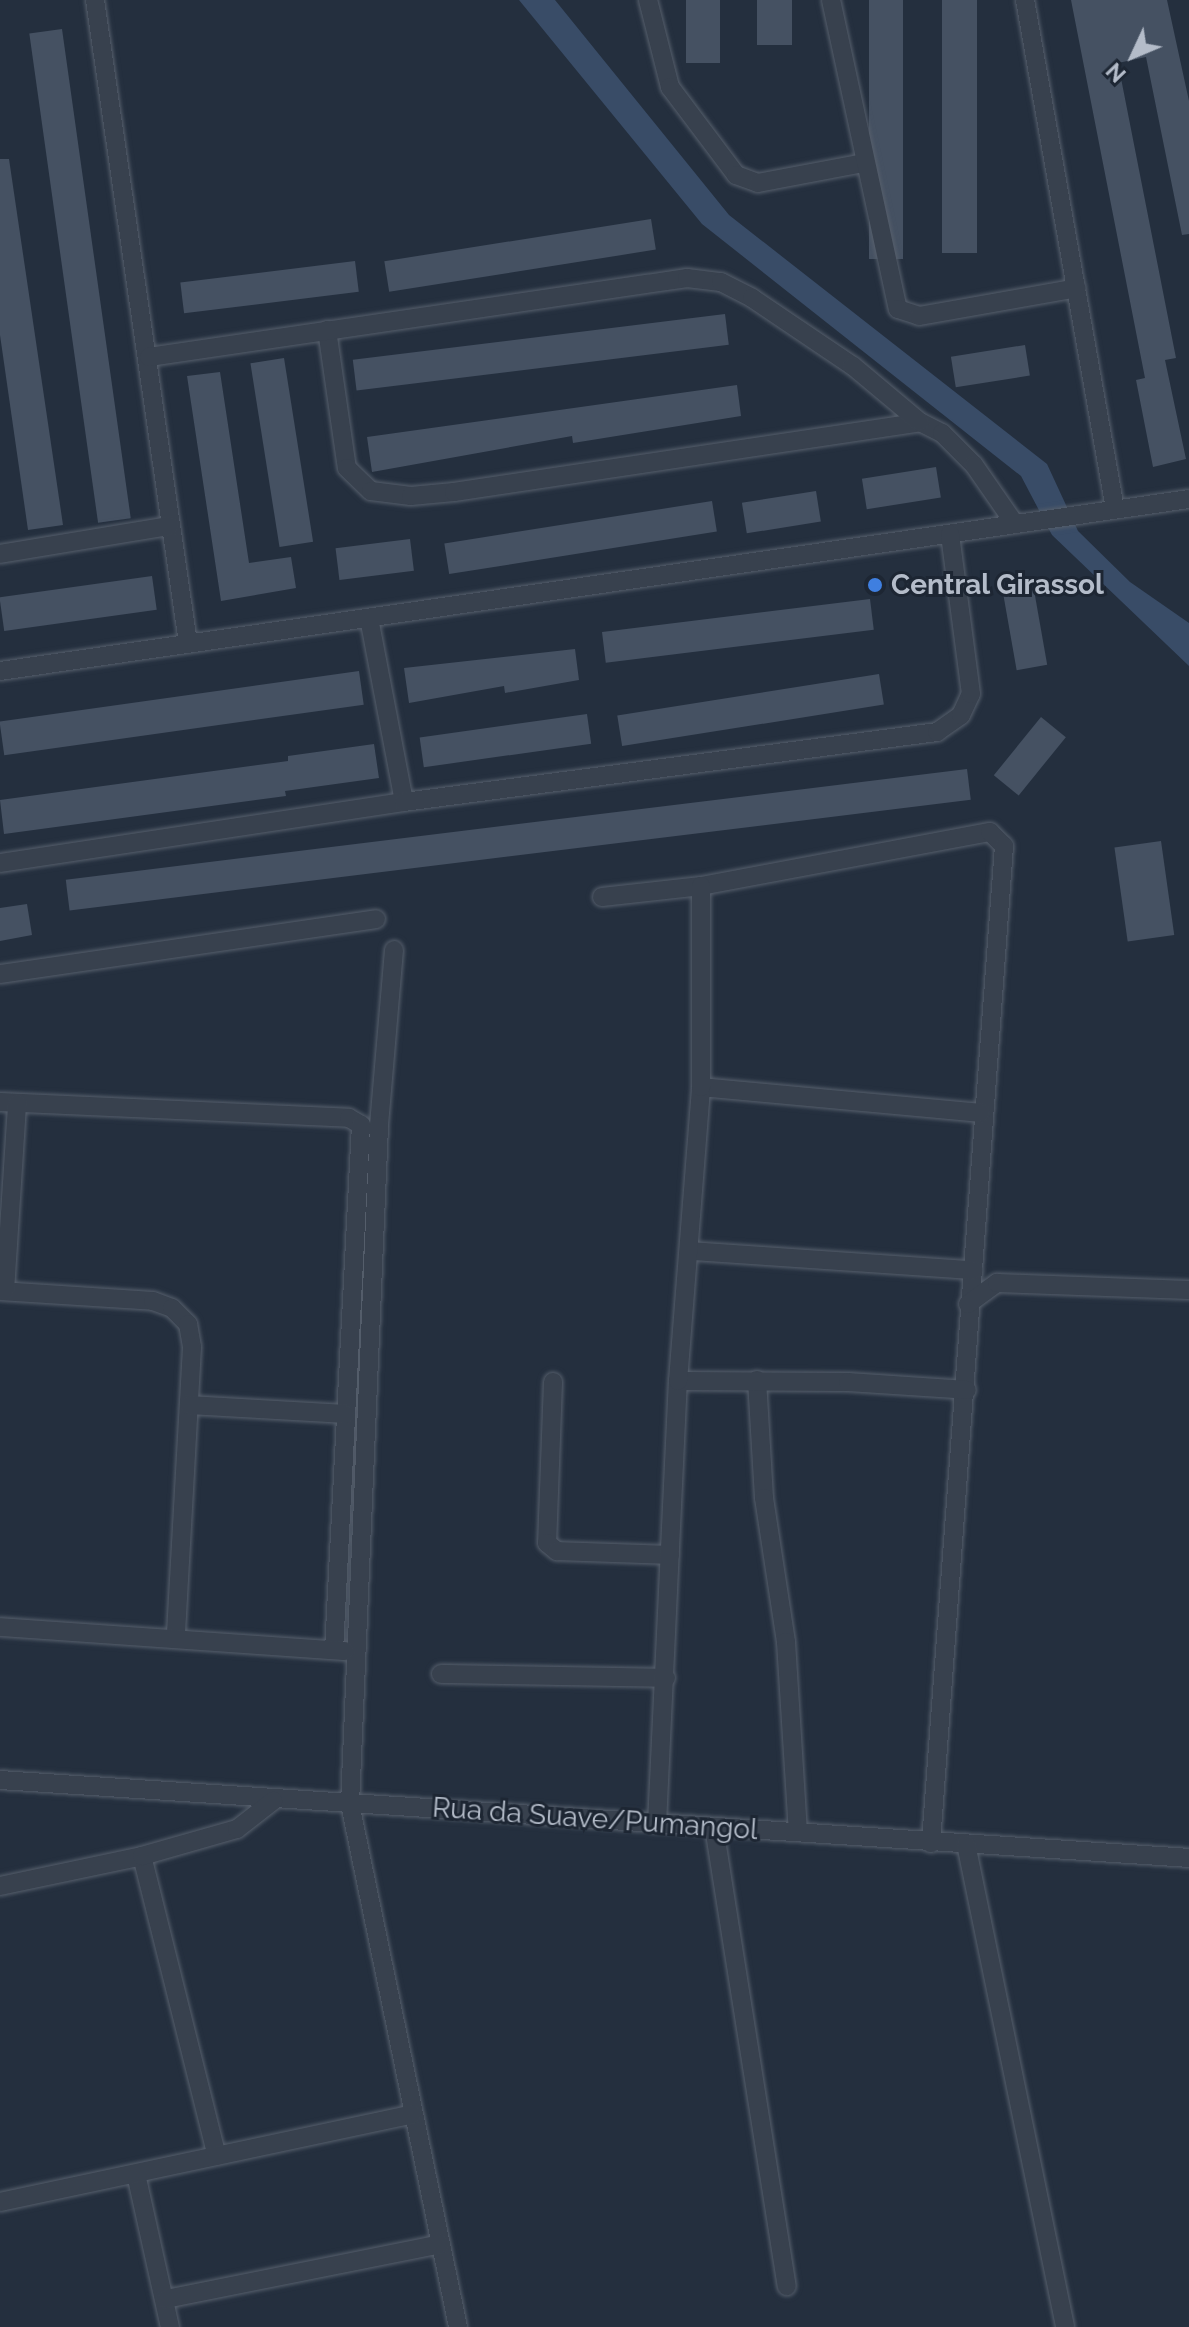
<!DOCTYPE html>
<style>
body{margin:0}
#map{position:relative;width:1189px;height:2327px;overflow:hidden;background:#242f3e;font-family:Raleway,sans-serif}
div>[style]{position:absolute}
.water>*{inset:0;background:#394c67}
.building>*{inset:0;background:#455162;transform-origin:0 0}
.roads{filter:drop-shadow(0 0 2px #565f6c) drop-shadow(0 0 2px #565f6c)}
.minor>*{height:18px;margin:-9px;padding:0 9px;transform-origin:9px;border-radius:9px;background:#38414e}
.dots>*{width:22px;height:22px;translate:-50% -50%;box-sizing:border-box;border:4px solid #1d2633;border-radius:50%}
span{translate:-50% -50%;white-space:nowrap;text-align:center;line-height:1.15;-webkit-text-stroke:6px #1d2633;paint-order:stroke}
.poi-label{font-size:28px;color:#b4bcc9;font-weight:700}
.left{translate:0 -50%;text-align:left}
.street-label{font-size:28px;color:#b4bcc9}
.north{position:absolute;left:1093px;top:16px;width:80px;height:80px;-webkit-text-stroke:6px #1d2633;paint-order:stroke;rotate:226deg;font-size:22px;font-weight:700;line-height:32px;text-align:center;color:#b4bcc9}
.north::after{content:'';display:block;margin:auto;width:28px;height:36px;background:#b4bcc9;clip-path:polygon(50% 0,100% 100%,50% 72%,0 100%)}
</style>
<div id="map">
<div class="water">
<div style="clip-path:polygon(519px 0,555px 0,729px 215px,1047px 464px,1078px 531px,1130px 582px,1189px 623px,1189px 666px,1052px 535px,1021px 476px,702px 224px)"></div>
</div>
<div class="building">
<div style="left:686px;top:0;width:34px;height:63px"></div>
<div style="left:757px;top:0;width:35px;height:45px"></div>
<div style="left:869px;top:0;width:34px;height:259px"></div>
<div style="left:942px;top:0;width:35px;height:253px"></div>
<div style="clip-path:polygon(1071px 0,1167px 0,1189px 101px,1189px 234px,1182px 235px,1146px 57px,1118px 63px,1176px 358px,1165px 360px,1186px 459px,1153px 467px,1136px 380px,1145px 378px)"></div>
<div style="left:62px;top:29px;width:494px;height:33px;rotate:82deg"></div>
<div style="clip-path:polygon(0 159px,9px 159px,63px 525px,28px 530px,0 335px)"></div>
<div style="left:651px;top:219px;width:31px;height:270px;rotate:81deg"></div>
<div style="left:355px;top:261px;width:31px;height:176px;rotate:83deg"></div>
<div style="left:725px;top:314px;width:31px;height:375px;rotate:83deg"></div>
<div style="left:1025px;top:345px;width:31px;height:75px;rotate:81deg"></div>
<div style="left:284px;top:358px;width:186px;height:34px;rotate:81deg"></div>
<div style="clip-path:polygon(220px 372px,249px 563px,291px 557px,296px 588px,221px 601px,187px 376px)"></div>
<div style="clip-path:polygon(737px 385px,741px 416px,573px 443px,572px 436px,372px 472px,367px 437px)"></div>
<div style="left:936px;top:467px;width:31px;height:75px;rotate:81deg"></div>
<div style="left:816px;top:491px;width:31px;height:75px;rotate:81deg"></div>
<div style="left:712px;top:501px;width:31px;height:271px;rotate:81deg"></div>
<div style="left:410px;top:539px;width:32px;height:75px;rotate:83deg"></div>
<div style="left:152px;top:576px;width:34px;height:154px;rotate:82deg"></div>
<div style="left:1034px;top:590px;width:76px;height:31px;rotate:80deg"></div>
<div style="left:870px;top:599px;width:31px;height:270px;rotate:83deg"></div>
<div style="clip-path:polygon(575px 649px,579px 680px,505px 693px,504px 686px,409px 703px,404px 668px)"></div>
<div style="left:359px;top:671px;width:34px;height:363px;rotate:82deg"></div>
<div style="left:879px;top:674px;width:31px;height:265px;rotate:81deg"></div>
<div style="left:587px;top:714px;width:30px;height:169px;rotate:82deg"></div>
<div style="left:1041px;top:717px;width:32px;height:75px;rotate:39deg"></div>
<div style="clip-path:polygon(374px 744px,379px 778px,285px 791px,286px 796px,4px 834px,0 800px,288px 761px,288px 756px)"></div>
<div style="left:967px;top:769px;width:31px;height:908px;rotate:83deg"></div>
<div style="left:1161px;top:841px;width:95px;height:47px;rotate:82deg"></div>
<div style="clip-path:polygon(27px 904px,32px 935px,0 941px,0 908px)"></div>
</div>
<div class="roads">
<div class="minor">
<div style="left:95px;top:0;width:650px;rotate:81.77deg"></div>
<div style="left:648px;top:0;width:90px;rotate:75.8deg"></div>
<div style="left:670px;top:87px;width:110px;rotate:53.1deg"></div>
<div style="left:736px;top:175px;width:23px;rotate:20deg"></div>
<div style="left:758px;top:183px;width:108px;rotate:-10.7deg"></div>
<div style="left:831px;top:0;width:316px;rotate:77.8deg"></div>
<div style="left:898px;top:309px;width:22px;rotate:18deg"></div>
<div style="left:919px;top:316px;width:160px;rotate:-10deg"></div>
<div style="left:1025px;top:0;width:517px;rotate:79.97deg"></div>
<div style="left:327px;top:330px;width:139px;rotate:81.8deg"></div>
<div style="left:347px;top:468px;width:33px;rotate:44deg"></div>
<div style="left:371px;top:491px;width:40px;rotate:7.1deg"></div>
<div style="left:411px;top:496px;width:43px;rotate:-5.3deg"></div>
<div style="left:454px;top:492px;width:471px;rotate:-8.5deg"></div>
<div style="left:920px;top:422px;width:25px;rotate:27deg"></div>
<div style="left:942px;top:433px;width:45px;rotate:45deg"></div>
<div style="left:974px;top:465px;width:72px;rotate:55.2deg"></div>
<div style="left:149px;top:357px;width:544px;rotate:-8.35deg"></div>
<div style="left:687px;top:278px;width:34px;rotate:7deg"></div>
<div style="left:721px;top:282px;width:35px;rotate:27deg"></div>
<div style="left:752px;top:298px;width:122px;rotate:34deg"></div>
<div style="left:853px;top:366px;width:87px;rotate:39.9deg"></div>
<div style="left:0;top:554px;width:172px;rotate:-9.4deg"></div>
<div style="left:369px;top:618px;width:187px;rotate:79.2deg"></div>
<div style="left:0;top:671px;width:1201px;rotate:-8.23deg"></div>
<div style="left:0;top:863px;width:409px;rotate:-8.6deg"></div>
<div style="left:404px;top:802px;width:538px;rotate:-7.48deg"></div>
<div style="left:937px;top:732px;width:29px;rotate:-35deg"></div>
<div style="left:961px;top:715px;width:23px;rotate:-65deg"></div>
<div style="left:971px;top:694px;width:161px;rotate:-97.5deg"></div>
<div style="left:602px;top:897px;width:100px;rotate:-6.3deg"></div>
<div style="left:701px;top:886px;width:294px;rotate:-10.6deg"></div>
<div style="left:990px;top:832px;width:20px;rotate:45deg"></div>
<div style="left:1004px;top:846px;width:1000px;rotate:94.19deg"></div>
<div style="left:394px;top:950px;width:177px;rotate:94.9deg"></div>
<div style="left:379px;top:1126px;width:679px;rotate:92.45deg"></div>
<div style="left:350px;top:1804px;width:534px;rotate:78.33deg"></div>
<div style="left:0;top:974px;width:380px;rotate:-8.3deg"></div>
<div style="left:701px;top:1087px;width:281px;rotate:5.3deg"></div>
<div style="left:0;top:1102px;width:349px;rotate:2.6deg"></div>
<div style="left:349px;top:1118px;width:14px;rotate:30deg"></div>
<div style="left:361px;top:1125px;width:526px;rotate:92.94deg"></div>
<div style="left:691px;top:1251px;width:283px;rotate:3.9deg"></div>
<div style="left:0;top:1291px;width:153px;rotate:3.7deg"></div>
<div style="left:153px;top:1301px;width:20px;rotate:20deg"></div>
<div style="left:172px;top:1308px;width:23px;rotate:45deg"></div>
<div style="left:188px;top:1324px;width:23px;rotate:80deg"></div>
<div style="left:192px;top:1347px;width:289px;rotate:93.2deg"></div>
<div style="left:5px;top:1291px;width:188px;rotate:-86.3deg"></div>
<div style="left:968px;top:1304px;width:36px;rotate:-36deg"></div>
<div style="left:997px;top:1283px;width:192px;rotate:2.1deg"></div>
<div style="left:757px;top:1380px;width:118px;rotate:86.6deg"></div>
<div style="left:764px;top:1498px;width:146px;rotate:81.3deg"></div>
<div style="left:786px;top:1642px;width:189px;rotate:86.4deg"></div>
<div style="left:678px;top:1381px;width:170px;rotate:0.3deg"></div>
<div style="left:848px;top:1382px;width:119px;rotate:3.8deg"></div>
<div style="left:553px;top:1382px;width:161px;rotate:92.1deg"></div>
<div style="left:547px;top:1543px;width:13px;rotate:39deg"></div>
<div style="left:557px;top:1551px;width:113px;rotate:2deg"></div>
<div style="left:189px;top:1405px;width:157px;rotate:3.3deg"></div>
<div style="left:0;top:1627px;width:346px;rotate:4deg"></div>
<div style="left:441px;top:1674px;width:225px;rotate:1deg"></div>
<div style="left:0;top:1780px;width:1192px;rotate:3.75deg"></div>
<div style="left:657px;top:1824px;width:443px;rotate:-87.3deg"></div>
<div style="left:678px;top:1381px;width:295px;rotate:-85.5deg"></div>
<div style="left:701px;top:1087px;width:201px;rotate:-90deg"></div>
<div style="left:714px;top:1827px;width:465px;rotate:81deg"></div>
<div style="left:966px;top:1844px;width:493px;rotate:78.4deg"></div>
<div style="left:142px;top:1856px;width:309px;rotate:76deg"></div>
<div style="left:0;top:1886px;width:145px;rotate:-11.9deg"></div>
<div style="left:142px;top:1856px;width:99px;rotate:-15.9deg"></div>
<div style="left:237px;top:1829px;width:46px;rotate:-37.9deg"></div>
<div style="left:136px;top:2174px;width:157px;rotate:77.5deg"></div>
<div style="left:0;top:2202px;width:422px;rotate:-12deg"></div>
<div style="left:166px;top:2299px;width:280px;rotate:-11.3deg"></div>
</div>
</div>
<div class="dots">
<div style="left:875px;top:585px;background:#3f7fe0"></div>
</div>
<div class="poi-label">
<span class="left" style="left:891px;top:585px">Central Girassol</span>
</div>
<div class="street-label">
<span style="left:595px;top:1819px;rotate:4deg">Rua da Suave/Pumangol</span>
</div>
<div class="north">N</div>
</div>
